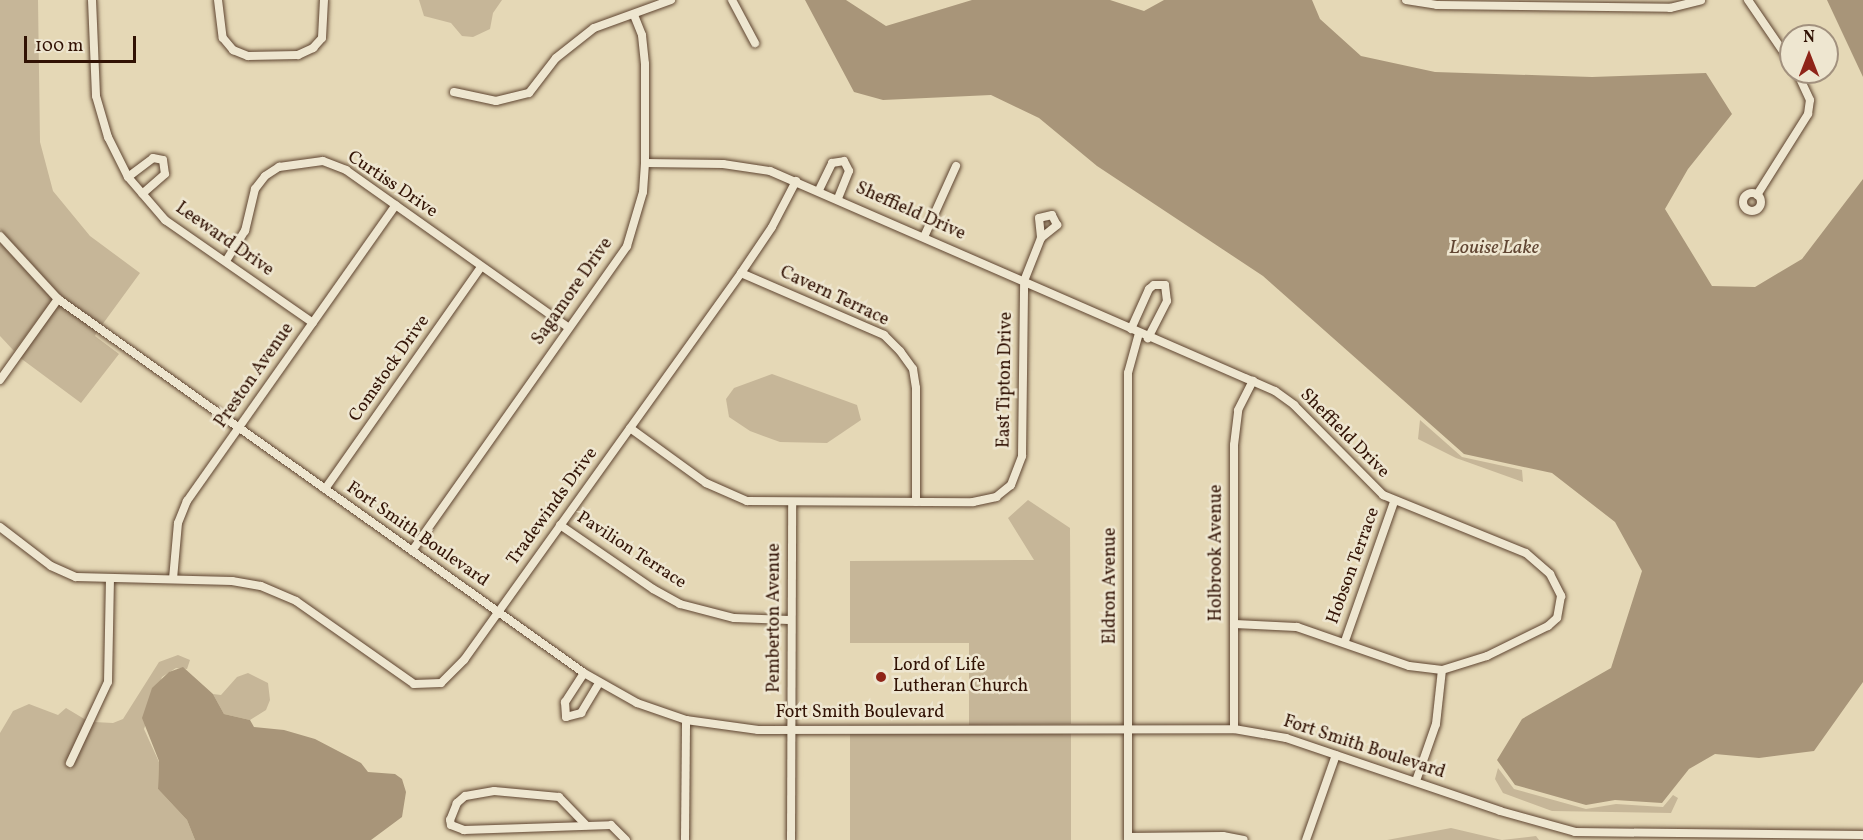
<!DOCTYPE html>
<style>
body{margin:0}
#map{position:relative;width:1863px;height:840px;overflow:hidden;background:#e5d8b6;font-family:Vollkorn,serif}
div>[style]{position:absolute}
.green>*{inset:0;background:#c6b698;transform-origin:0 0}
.water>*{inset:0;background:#a89579}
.roads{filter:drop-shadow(0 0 2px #5e4430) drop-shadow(0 0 2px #5e4430)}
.minor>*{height:8px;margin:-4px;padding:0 4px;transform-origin:4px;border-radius:4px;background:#eee6d0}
.minor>.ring{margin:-4px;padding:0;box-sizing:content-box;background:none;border:8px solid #eee6d0;border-radius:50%}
.dots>*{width:16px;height:16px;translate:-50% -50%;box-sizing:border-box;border:3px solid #eee6d0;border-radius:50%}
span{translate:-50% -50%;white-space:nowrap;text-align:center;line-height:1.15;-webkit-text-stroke:5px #eee6d0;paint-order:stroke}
.street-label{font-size:18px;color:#311204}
.poi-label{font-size:18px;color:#311204}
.left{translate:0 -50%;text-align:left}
.water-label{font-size:20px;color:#614633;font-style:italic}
.north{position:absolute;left:1779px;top:24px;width:60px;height:60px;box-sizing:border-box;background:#eee6d0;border:2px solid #a2917e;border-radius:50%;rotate:0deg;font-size:16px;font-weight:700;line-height:24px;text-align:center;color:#311204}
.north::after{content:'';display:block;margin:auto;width:21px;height:27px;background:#8f2418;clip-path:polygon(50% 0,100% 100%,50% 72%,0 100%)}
.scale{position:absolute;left:24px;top:36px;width:112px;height:27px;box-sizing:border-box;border:3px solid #311204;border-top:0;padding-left:8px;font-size:18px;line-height:21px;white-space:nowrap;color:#311204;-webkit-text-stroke:4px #eee6d0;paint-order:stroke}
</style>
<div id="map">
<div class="green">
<div style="clip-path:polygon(0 0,38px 0,40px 142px,53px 191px,90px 236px,140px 273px,102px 325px,60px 295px,0 229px)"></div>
<div style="clip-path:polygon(419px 0,502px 0,493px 13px,490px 29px,473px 37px,462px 36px,451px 23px,424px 16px)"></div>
<div style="clip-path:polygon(0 243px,53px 299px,14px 351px,0 336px)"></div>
<div style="clip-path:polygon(59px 304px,97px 331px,95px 336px,119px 354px,81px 403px,19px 357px)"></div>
<div style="clip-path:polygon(772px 374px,857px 405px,861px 420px,827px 443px,780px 442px,750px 431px,729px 417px,726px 399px,734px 388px)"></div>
<div style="clip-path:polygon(1420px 420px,1462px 457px,1522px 470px,1523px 482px,1456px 458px,1418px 439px)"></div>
<div style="clip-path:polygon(1028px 500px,1070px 528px,1071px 724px,969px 725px,969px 643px,850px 643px,850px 561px,1034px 560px,1008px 518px)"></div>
<div style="clip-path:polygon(178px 655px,190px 660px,187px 669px,176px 668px,162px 677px,144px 729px,159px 762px,158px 789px,187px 820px,195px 840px,0 840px,0 733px,13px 711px,29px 704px,58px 715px,66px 708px,86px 720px,65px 764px,71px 769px,94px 722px,113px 723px,123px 719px,159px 662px)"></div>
<div style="clip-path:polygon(248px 673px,268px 683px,270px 700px,266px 710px,250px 720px,224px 714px,213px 694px,221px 695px,237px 677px)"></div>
<div style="left:1071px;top:733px;width:107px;height:221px;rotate:90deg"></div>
<div style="clip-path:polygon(1498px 768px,1514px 789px,1586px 809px,1616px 804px,1663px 807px,1673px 795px,1678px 798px,1671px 813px,1552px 811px,1503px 793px,1495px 779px)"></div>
<div style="clip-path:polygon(1451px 828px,1502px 840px,1536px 836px,1539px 840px,1387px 840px)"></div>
</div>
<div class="water">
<div style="clip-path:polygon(805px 0,846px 0,886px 26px,972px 0,1110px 0,1144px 11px,1164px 0,1312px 0,1320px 19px,1361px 56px,1435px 72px,1592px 77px,1706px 73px,1732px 114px,1688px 169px,1665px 209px,1712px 286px,1755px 287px,1802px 259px,1863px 179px,1863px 682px,1814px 751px,1759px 758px,1715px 754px,1689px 769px,1662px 803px,1615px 800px,1586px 805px,1515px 785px,1497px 760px,1522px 719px,1611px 668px,1642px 571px,1615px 522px,1552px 473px,1464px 454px,1263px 276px,1097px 166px,1039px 118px,991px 95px,883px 100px,854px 92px)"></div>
<div style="clip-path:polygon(1827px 0,1863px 0,1863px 77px)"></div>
<div style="clip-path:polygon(183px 667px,213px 694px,224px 714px,250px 720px,254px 727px,284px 730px,315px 739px,361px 763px,368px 772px,395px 774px,402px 779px,406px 792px,402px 817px,371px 840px,195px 840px,187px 820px,158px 789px,159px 761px,142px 718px,152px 688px,169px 672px)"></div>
</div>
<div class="roads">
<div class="minor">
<div style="left:92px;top:0;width:96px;rotate:87.6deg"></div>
<div style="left:96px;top:96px;width:43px;rotate:73.7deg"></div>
<div style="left:108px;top:137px;width:45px;rotate:63.4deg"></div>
<div style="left:128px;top:177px;width:57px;rotate:49.3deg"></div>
<div style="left:165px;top:220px;width:180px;rotate:34.8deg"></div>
<div style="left:218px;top:0;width:38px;rotate:83deg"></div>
<div style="left:223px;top:38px;width:16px;rotate:50deg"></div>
<div style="left:233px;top:50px;width:16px;rotate:22deg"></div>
<div style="left:248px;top:56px;width:50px;rotate:-1.1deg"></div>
<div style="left:298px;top:55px;width:17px;rotate:-25deg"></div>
<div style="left:313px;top:48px;width:13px;rotate:-48deg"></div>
<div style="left:322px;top:38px;width:38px;rotate:-87deg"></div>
<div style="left:732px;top:0;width:49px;rotate:61.9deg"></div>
<div style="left:1406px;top:0;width:31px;rotate:9deg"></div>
<div style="left:1437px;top:5px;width:233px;rotate:0.7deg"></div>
<div style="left:1670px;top:8px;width:32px;rotate:-14deg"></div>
<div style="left:1748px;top:0;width:76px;rotate:55.7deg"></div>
<div style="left:454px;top:92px;width:43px;rotate:12.1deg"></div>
<div style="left:496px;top:101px;width:34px;rotate:-14deg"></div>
<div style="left:529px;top:93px;width:44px;rotate:-52.4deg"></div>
<div style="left:556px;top:58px;width:48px;rotate:-38.3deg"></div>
<div style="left:594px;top:28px;width:82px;rotate:-20deg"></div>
<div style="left:645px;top:163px;width:78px;rotate:0.7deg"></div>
<div style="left:723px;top:164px;width:48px;rotate:8.5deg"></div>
<div style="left:770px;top:171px;width:551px;rotate:23.54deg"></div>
<div style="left:1275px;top:391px;width:24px;rotate:36deg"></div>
<div style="left:1294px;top:405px;width:127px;rotate:45.3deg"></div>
<div style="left:1383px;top:495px;width:154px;rotate:22.1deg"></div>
<div style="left:1526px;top:553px;width:32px;rotate:41deg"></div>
<div style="left:1550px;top:574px;width:25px;rotate:63deg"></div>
<div style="left:1561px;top:596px;width:22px;rotate:100deg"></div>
<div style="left:1557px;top:618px;width:12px;rotate:138deg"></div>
<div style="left:1548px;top:626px;width:68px;rotate:153.8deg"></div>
<div style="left:1487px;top:656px;width:47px;rotate:162.7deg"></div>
<div style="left:1442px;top:670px;width:33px;rotate:-173deg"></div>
<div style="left:1409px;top:666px;width:119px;rotate:-160.8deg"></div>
<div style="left:1297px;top:627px;width:63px;rotate:-177.3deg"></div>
<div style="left:128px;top:177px;width:31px;rotate:-37deg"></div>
<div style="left:153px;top:158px;width:10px;rotate:11deg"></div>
<div style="left:163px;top:160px;width:14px;rotate:82deg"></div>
<div style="left:165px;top:174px;width:30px;rotate:139deg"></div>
<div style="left:819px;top:190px;width:30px;rotate:-64deg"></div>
<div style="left:832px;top:163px;width:12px;rotate:-9deg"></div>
<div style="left:844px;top:161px;width:11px;rotate:63deg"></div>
<div style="left:849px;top:171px;width:29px;rotate:112deg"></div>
<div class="ring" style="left:1743px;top:193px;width:10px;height:10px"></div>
<div style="left:1757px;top:195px;width:96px;rotate:-57.8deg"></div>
<div style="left:1808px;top:114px;width:14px;rotate:-82deg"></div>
<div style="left:1810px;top:100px;width:31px;rotate:-115deg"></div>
<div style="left:0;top:236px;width:86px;rotate:47.4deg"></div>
<div style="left:58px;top:299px;width:645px;rotate:35.41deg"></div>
<div style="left:584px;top:673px;width:61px;rotate:29.5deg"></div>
<div style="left:637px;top:703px;width:52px;rotate:19.1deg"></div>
<div style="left:686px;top:720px;width:73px;rotate:7.9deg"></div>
<div style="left:758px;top:730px;width:476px;rotate:-0.1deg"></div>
<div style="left:1234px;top:729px;width:53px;rotate:9.8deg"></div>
<div style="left:1286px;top:738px;width:226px;rotate:18.8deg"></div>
<div style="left:1500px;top:811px;width:78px;rotate:15.6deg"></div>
<div style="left:1575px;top:832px;width:288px;rotate:0.6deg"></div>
<div style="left:924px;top:237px;width:78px;rotate:-65.7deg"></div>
<div style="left:226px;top:261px;width:36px;rotate:-58deg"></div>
<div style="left:245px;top:231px;width:43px;rotate:-76.6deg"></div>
<div style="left:255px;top:189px;width:16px;rotate:-52deg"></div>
<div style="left:265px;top:176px;width:17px;rotate:-33deg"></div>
<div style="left:279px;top:167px;width:44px;rotate:-7.8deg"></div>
<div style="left:323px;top:161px;width:25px;rotate:21deg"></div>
<div style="left:346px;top:170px;width:273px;rotate:35.3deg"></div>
<div style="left:741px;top:273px;width:156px;rotate:23.4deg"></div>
<div style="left:884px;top:335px;width:23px;rotate:45deg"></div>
<div style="left:900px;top:351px;width:22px;rotate:54deg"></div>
<div style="left:913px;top:369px;width:19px;rotate:81deg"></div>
<div style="left:916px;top:388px;width:114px;rotate:90deg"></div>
<div style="left:1131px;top:329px;width:44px;rotate:-65.8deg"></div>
<div style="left:1149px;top:289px;width:6px;rotate:-39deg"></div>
<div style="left:1154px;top:285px;width:11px"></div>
<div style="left:1165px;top:285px;width:16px;rotate:83deg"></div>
<div style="left:1167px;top:301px;width:42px;rotate:117.2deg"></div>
<div style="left:0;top:380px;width:100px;rotate:-54.4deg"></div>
<div style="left:630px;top:428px;width:94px;rotate:35.9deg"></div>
<div style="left:706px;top:483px;width:45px;rotate:23.7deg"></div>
<div style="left:747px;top:501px;width:226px;rotate:0.3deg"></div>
<div style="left:973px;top:502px;width:24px;rotate:-12deg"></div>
<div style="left:996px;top:497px;width:19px;rotate:-39deg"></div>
<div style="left:1011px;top:485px;width:31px;rotate:-69deg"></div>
<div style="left:1022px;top:456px;width:175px;rotate:-89.3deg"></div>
<div style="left:1024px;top:281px;width:46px;rotate:-68.4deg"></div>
<div style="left:1041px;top:238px;width:21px;rotate:-39deg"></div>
<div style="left:1057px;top:225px;width:11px;rotate:-117deg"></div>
<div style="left:1052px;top:215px;width:13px;rotate:167deg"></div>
<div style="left:1039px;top:218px;width:20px;rotate:84deg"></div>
<div style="left:325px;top:489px;width:271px;rotate:-54.9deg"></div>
<div style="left:560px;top:525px;width:113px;rotate:34.5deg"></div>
<div style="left:653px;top:589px;width:31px;rotate:29deg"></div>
<div style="left:680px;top:604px;width:56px;rotate:14.5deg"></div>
<div style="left:734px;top:618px;width:55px;rotate:2.1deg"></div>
<div style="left:0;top:527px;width:64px;rotate:37.4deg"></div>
<div style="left:51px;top:566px;width:27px;rotate:24deg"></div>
<div style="left:76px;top:577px;width:156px;rotate:1.5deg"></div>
<div style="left:232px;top:581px;width:29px;rotate:10deg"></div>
<div style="left:261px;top:586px;width:38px;rotate:23deg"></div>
<div style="left:296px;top:601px;width:144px;rotate:35.1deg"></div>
<div style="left:414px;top:684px;width:27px;rotate:-2deg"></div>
<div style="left:441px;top:683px;width:33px;rotate:-45deg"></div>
<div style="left:464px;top:660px;width:476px;rotate:-54.4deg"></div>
<div style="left:741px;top:273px;width:55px;rotate:-56deg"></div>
<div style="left:772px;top:227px;width:52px;rotate:-62.4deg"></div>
<div style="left:412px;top:551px;width:373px;rotate:-54.8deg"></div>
<div style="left:627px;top:246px;width:56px;rotate:-73.5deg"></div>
<div style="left:643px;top:192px;width:29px;rotate:-86deg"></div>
<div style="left:645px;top:163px;width:99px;rotate:-90deg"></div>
<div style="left:645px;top:64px;width:29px;rotate:-96deg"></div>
<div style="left:642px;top:35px;width:22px;rotate:-112deg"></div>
<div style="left:173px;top:579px;width:56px;rotate:-84.9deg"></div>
<div style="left:178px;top:523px;width:24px;rotate:-68deg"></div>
<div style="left:187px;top:501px;width:362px;rotate:-54.8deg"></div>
<div style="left:1345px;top:641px;width:147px;rotate:-70.6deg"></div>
<div style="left:584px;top:673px;width:35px;rotate:123deg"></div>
<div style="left:565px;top:702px;width:15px;rotate:86deg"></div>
<div style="left:566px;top:717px;width:16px;rotate:-15deg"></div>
<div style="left:581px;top:713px;width:35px;rotate:-59deg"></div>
<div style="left:1234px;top:729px;width:284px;rotate:-90deg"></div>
<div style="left:1234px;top:445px;width:35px;rotate:-83deg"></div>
<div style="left:1238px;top:410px;width:33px;rotate:-63deg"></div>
<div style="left:70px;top:763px;width:89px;rotate:-64.9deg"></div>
<div style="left:108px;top:682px;width:101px;rotate:-88.9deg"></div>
<div style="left:1416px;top:781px;width:60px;rotate:-70.7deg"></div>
<div style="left:1436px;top:724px;width:54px;rotate:-83.7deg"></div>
<div style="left:586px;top:825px;width:39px;rotate:-134deg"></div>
<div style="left:559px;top:797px;width:65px;rotate:-174.7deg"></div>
<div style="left:494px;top:791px;width:29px;rotate:170deg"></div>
<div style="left:465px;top:796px;width:11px;rotate:139deg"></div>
<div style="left:457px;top:803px;width:18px;rotate:112deg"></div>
<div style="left:450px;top:820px;width:5px;rotate:79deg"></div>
<div style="left:451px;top:825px;width:14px;rotate:21deg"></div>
<div style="left:464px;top:830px;width:147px;rotate:-1.9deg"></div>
<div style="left:611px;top:825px;width:21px;rotate:45deg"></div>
<div style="left:1128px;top:837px;width:95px;rotate:-0.6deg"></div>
<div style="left:1223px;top:836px;width:21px;rotate:11deg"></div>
<div style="left:685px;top:840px;width:120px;rotate:-89.5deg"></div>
<div style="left:791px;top:840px;width:337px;rotate:-89.8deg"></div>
<div style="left:1128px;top:840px;width:467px;rotate:-90deg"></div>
<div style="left:1128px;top:373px;width:41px;rotate:-74.6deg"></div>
<div style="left:1306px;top:840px;width:90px;rotate:-70.6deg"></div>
</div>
</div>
<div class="dots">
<div style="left:881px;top:677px;background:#8f2418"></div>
</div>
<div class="street-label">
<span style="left:392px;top:185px;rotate:34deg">Curtiss Drive</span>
<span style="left:910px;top:212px;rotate:24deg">Sheffield Drive</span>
<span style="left:224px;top:240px;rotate:35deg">Leeward Drive</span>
<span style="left:573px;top:292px;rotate:-55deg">Sagamore Drive</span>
<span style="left:834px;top:297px;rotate:25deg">Cavern Terrace</span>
<span style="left:390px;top:369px;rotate:-55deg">Comstock Drive</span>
<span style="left:255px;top:376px;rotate:-55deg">Preston Avenue</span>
<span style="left:1006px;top:380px;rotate:-89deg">East Tipton Drive</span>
<span style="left:1344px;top:434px;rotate:45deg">Sheffield Drive</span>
<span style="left:553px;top:507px;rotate:-54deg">Tradewinds Drive</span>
<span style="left:417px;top:535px;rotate:35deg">Fort Smith Boulevard</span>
<span style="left:631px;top:551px;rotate:33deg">Pavilion Terrace</span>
<span style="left:1217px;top:553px;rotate:-90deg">Holbrook Avenue</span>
<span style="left:1354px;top:566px;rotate:-70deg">Hobson Terrace</span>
<span style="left:1111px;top:586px;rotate:-90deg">Eldron Avenue</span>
<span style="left:775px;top:618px;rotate:-90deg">Pemberton Avenue</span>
<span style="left:860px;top:713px">Fort Smith Boulevard</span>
<span style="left:1364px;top:748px;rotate:18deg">Fort Smith Boulevard</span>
</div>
<div class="poi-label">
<span class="left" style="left:893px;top:677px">Lord of Life<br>Lutheran Church</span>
</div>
<div class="water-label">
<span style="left:1494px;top:248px">Louise Lake</span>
</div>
<div class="north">N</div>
<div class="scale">100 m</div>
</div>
